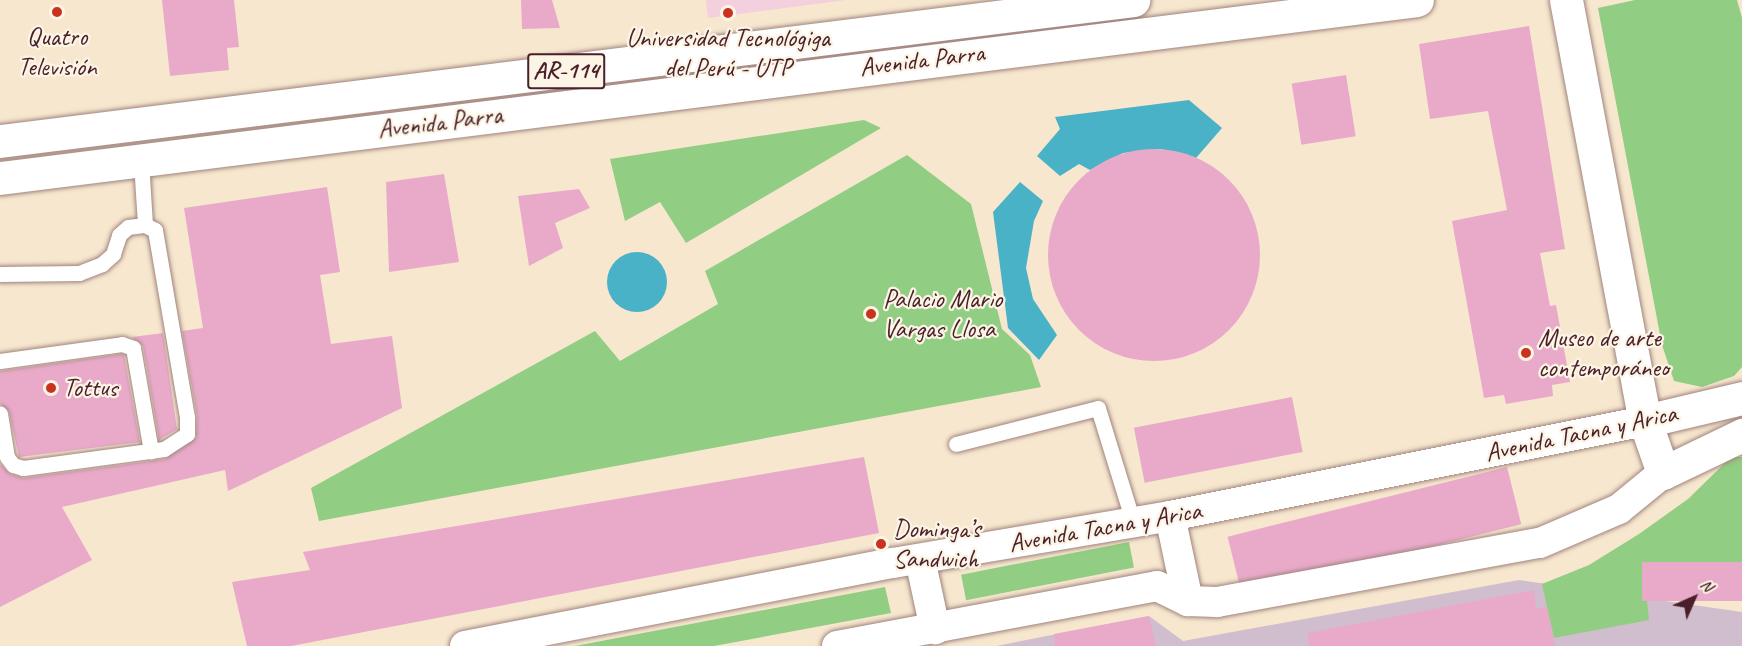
<!DOCTYPE html>
<meta charset="utf-8">
<style>
body{margin:0}
#map{position:relative;width:1742px;height:646px;overflow:hidden;background:#f7e7cf;font-family:Caveat,sans-serif}
div>[style]{position:absolute}
.built>*{inset:0;background:#f4cfdd}
.industrial>*{inset:0;background:#d0bdcd}
.green>*{inset:0;background:#91cd82;transform-origin:0 0}
.water>*{inset:0;background:#49b2c7}
.round{border-radius:50%}
.building>*{inset:0;background:#e9aaca;transform-origin:0 0}
.roads{filter:drop-shadow(0 0 2px #a0837d) drop-shadow(0 0 2px #a0837d)}
.lane>*{height:15px;margin:-7.5px;padding:0 7.5px;transform-origin:7.5px;border-radius:7.5px;background:#fff}
.street>*{height:30px;margin:-15px;padding:0 15px;transform-origin:15px;border-radius:15px;background:#fff}
.secondary>*{height:33px;margin:-16.5px;padding:0 16.5px;transform-origin:16.5px;border-radius:16.5px;background:#fff}
.primary>*{height:33px;margin:-16.5px;padding:0 16.5px;transform-origin:16.5px;border-radius:16.5px;background:#fff}
.dots>*{width:16px;height:16px;translate:-50% -50%;box-sizing:border-box;border:3px solid #fcf5e5;border-radius:50%}
span{translate:-50% -50%;white-space:nowrap;text-align:center;line-height:1.15;-webkit-text-stroke:4.5px #fcf5e5;paint-order:stroke}
.shield-label span{padding:2px 4px;background:#fcf5e5;border:2px solid;border-radius:4px;-webkit-text-stroke-width:0}
.shield-label{font-size:24px;color:#4a1f2b;font-weight:700}
.poi-label{font-size:26px;color:#4a1f2b}
.left{translate:0 -50%;text-align:left}
.street-label{font-size:26px;color:#4a1f2b}
.north{position:absolute;left:1664px;top:568px;width:60px;height:60px;-webkit-text-stroke:4px #fcf5e5;paint-order:stroke;rotate:45deg;font-size:16px;font-weight:700;line-height:24px;text-align:center;color:#4a1f2b}
.north::after{content:'';display:block;margin:auto;width:21px;height:27px;background:#4a1f2b;clip-path:polygon(50% 0,100% 100%,50% 72%,0 100%)}
</style>
<div id="map">
<div class="built">
<div style="clip-path:polygon(706px 0,846px 0,708px 18px)"></div>
</div>
<div class="industrial">
<div style="clip-path:polygon(1519px 580px,1742px 612px,1742px 646px,996px 646px,1149px 616px,1183px 641px)"></div>
</div>
<div class="green">
<div style="clip-path:polygon(1635px 0,1737px 0,1742px 18px,1742px 367px,1734px 376px,1702px 387px,1674px 381px,1662px 345px,1598px 8px)"></div>
<div style="clip-path:polygon(864px 120px,881px 128px,686px 243px,660px 202px,625px 221px,610px 159px)"></div>
<div style="clip-path:polygon(907px 155px,971px 204px,1002px 329px,1030px 355px,1041px 387px,319px 521px,311px 488px,595px 331px,620px 361px,718px 304px,705px 271px)"></div>
<div style="clip-path:polygon(1731px 457px,1742px 457px,1742px 562px,1645px 582px,1649px 620px,1554px 638px,1542px 584px,1589px 565px,1639px 534px,1688px 499px)"></div>
<div style="left:1129px;top:542px;width:26px;height:171px;rotate:79deg"></div>
<div style="clip-path:polygon(885px 587px,891px 613px,714px 646px,575px 646px)"></div>
</div>
<div class="water">
<div style="clip-path:polygon(1189px 100px,1222px 128px,1196px 158px,1160px 149px,1123px 153px,1090px 170px,1079px 164px,1060px 176px,1037px 156px,1060px 129px,1055px 117px)"></div>
<div style="clip-path:polygon(1020px 182px,1043px 201px,1034px 221px,1026px 268px,1033px 299px,1057px 335px,1039px 360px,1008px 328px,993px 212px)"></div>
<div class="round" style="left:607px;top:252px;width:60px;height:60px"></div>
</div>
<div class="building">
<div style="clip-path:polygon(162px 0,234px 0,239px 47px,227px 48px,229px 70px,170px 76px)"></div>
<div style="clip-path:polygon(521px 0,552px 0,560px 28px,522px 29px)"></div>
<div style="clip-path:polygon(1529px 26px,1565px 249px,1540px 253px,1550px 306px,1556px 305px,1570px 382px,1552px 385px,1553px 396px,1506px 404px,1504px 395px,1484px 398px,1452px 221px,1507px 210px,1488px 111px,1430px 119px,1419px 44px)"></div>
<div style="left:1346px;top:75px;width:62px;height:55px;rotate:81deg"></div>
<div class="round" style="left:1048px;top:149px;width:212px;height:212px"></div>
<div style="clip-path:polygon(444px 174px,459px 262px,389px 272px,386px 182px)"></div>
<div style="clip-path:polygon(327px 187px,340px 272px,320px 275px,331px 344px,392px 336px,402px 408px,228px 491px,225px 470px,62px 507px,92px 560px,0 607px,0 464px,10px 474px,24px 478px,165px 459px,196px 438px,197px 416px,182px 331px,203px 328px,184px 208px)"></div>
<div style="clip-path:polygon(579px 189px,590px 208px,555px 223px,563px 248px,529px 266px,518px 196px)"></div>
<div style="clip-path:polygon(163px 333px,177px 429px,159px 440px,143px 346px,132px 337px)"></div>
<div style="clip-path:polygon(121px 354px,124px 355px,140px 442px,19px 457px,9px 412px,0 404px,0 371px)"></div>
<div style="left:1292px;top:397px;width:56px;height:161px;rotate:79deg"></div>
<div style="clip-path:polygon(864px 457px,879px 533px,291px 646px,247px 646px,232px 582px,310px 570px,303px 552px)"></div>
<div style="left:1507px;top:467px;width:59px;height:288px;rotate:76deg"></div>
<div style="left:1742px;top:562px;width:39px;height:100px;rotate:90deg"></div>
<div style="clip-path:polygon(1534px 590px,1536px 608px,1547px 607px,1555px 646px,1309px 646px,1308px 633px)"></div>
<div style="clip-path:polygon(1149px 616px,1156px 646px,1055px 646px,1054px 634px)"></div>
</div>
<div class="roads">
<div class="lane">
<div style="left:141px;top:161px;width:64px;rotate:86.4deg"></div>
<div style="left:0;top:274px;width:79px;rotate:-0.7deg"></div>
<div style="left:79px;top:273px;width:25px;rotate:-21deg"></div>
<div style="left:102px;top:264px;width:15px;rotate:-42deg"></div>
<div style="left:113px;top:254px;width:20px;rotate:-72deg"></div>
<div style="left:119px;top:235px;width:12px;rotate:-42deg"></div>
<div style="left:128px;top:227px;width:17px;rotate:-7deg"></div>
<div style="left:145px;top:225px;width:11px;rotate:27deg"></div>
<div style="left:155px;top:230px;width:190px;rotate:80.3deg"></div>
<div style="left:187px;top:417px;width:17px;rotate:90deg"></div>
<div style="left:187px;top:434px;width:27px;rotate:147deg"></div>
<div style="left:164px;top:449px;width:142px;rotate:172.3deg"></div>
<div style="left:23px;top:468px;width:10px;rotate:-163deg"></div>
<div style="left:13px;top:465px;width:10px;rotate:-127deg"></div>
<div style="left:7px;top:457px;width:44px;rotate:-99.2deg"></div>
<div style="left:0;top:361px;width:123px;rotate:-7.9deg"></div>
<div style="left:122px;top:344px;width:12px;rotate:20deg"></div>
<div style="left:133px;top:348px;width:105px;rotate:80.1deg"></div>
<div style="left:956px;top:444px;width:146px;rotate:-14.2deg"></div>
<div style="left:1098px;top:408px;width:119px;rotate:72.9deg"></div>
</div>
<div class="street">
<div style="left:1170px;top:516px;width:87px;rotate:78deg"></div>
<div style="left:920px;top:559px;width:72px;rotate:77.9deg"></div>
<div style="left:465px;top:646px;width:436px;rotate:-11deg"></div>
<div style="left:893px;top:563px;width:281px;rotate:-9.6deg"></div>
<div style="left:1170px;top:516px;width:484px;rotate:-11.3deg"></div>
<div style="left:837px;top:646px;width:326px;rotate:-10.6deg"></div>
<div style="left:1157px;top:586px;width:34px;rotate:26deg"></div>
<div style="left:1188px;top:601px;width:29px;rotate:2deg"></div>
<div style="left:1217px;top:602px;width:328px;rotate:-10.4deg"></div>
<div style="left:1540px;top:543px;width:86px;rotate:-23.3deg"></div>
<div style="left:1619px;top:509px;width:57px;rotate:-39.3deg"></div>
</div>
<div class="secondary">
<div style="left:1566px;top:0;width:428px;rotate:79.4deg"></div>
<div style="left:1645px;top:421px;width:55px;rotate:70.9deg"></div>
<div style="left:1663px;top:473px;width:88px;rotate:-25.7deg"></div>
<div style="left:1645px;top:421px;width:100px;rotate:-13.3deg"></div>
</div>
<div class="primary">
<div style="left:0;top:141px;width:1142px;rotate:-7.09deg"></div>
<div style="left:0;top:178px;width:1428px;rotate:-7.16deg"></div>
</div>
</div>
<div class="dots">
<div style="left:57px;top:12px;background:#c8321e"></div>
<div style="left:728px;top:13px;background:#c8321e"></div>
<div style="left:871px;top:314px;background:#c8321e"></div>
<div style="left:1526px;top:353px;background:#c8321e"></div>
<div style="left:51px;top:388px;background:#c8321e"></div>
<div style="left:881px;top:544px;background:#c8321e"></div>
</div>
<div class="shield-label">
<span style="left:566px;top:71px">AR-114</span>
</div>
<div class="poi-label">
<span style="left:57px;top:52px">Quatro<br>Televisión</span>
<span style="left:728px;top:53px">Universidad Tecnológiga<br>del Perú - UTP</span>
<span class="left" style="left:883px;top:314px">Palacio Mario<br>Vargas Llosa</span>
<span class="left" style="left:1538px;top:353px">Museo de arte<br>contemporáneo</span>
<span class="left" style="left:63px;top:388px">Tottus</span>
<span class="left" style="left:893px;top:544px">Dominga’s<br>Sandwich</span>
</div>
<div class="street-label">
<span style="left:922px;top:60px;rotate:-7deg">Avenida Parra</span>
<span style="left:440px;top:122px;rotate:-7deg">Avenida Parra</span>
<span style="left:1581px;top:433px;rotate:-12deg">Avenida Tacna y Arica</span>
<span style="left:1105px;top:527px;rotate:-10deg">Avenida Tacna y Arica</span>
</div>
<div class="north">N</div>
</div>
